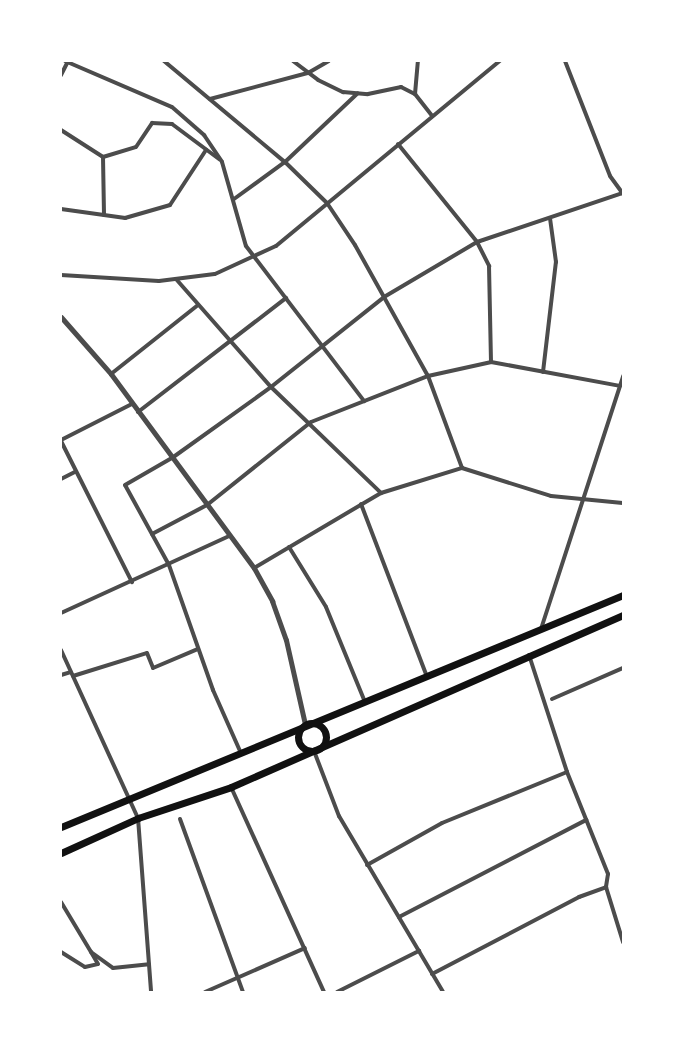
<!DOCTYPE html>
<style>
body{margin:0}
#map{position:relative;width:684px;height:1053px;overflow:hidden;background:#fff;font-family:Overpass,sans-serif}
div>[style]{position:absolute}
.minor>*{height:4px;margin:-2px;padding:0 2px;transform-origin:2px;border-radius:2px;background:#4c4c4c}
.tertiary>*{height:5px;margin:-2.5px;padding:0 2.5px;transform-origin:2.5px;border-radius:2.5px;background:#4c4c4c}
.trunk>*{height:7px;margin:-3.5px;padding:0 3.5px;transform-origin:3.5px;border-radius:3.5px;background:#111}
.trunk>.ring{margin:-3.5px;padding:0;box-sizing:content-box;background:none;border:7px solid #111;border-radius:50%}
span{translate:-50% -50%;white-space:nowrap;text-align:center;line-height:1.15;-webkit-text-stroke:3.5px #fff;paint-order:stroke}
.frame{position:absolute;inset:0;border:62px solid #fff;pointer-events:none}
</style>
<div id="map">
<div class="minor">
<div style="left:65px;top:61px;width:116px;rotate:23.3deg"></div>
<div style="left:172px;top:107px;width:43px;rotate:41.2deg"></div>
<div style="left:204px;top:135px;width:32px;rotate:56deg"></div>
<div style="left:222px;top:162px;width:87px;rotate:74.1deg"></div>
<div style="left:246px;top:246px;width:195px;rotate:52.7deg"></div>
<div style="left:164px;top:61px;width:158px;rotate:39.9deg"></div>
<div style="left:285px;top:162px;width:59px;rotate:44.3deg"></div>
<div style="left:327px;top:203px;width:50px;rotate:56.3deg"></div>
<div style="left:355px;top:245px;width:150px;rotate:60.9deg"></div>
<div style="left:428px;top:376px;width:98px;rotate:69.7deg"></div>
<div style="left:293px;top:61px;width:31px;rotate:37deg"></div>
<div style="left:318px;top:80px;width:28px;rotate:26deg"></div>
<div style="left:343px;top:92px;width:25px;rotate:5deg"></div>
<div style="left:368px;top:94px;width:34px;rotate:-12deg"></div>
<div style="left:401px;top:87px;width:16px;rotate:27deg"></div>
<div style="left:415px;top:94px;width:28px;rotate:52deg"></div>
<div style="left:565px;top:61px;width:123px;rotate:68.6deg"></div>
<div style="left:610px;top:176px;width:22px;rotate:54deg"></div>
<div style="left:61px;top:75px;width:16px;rotate:-63deg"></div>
<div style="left:415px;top:94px;width:33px;rotate:-85deg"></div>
<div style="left:210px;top:99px;width:101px;rotate:-14.9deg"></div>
<div style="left:308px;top:73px;width:24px;rotate:-30deg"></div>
<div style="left:61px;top:130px;width:50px;rotate:32.7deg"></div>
<div style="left:103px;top:157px;width:34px;rotate:-17deg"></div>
<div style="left:136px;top:147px;width:29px;rotate:-56deg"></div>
<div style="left:152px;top:123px;width:20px;rotate:3deg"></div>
<div style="left:172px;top:124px;width:59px;rotate:36.7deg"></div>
<div style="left:398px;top:144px;width:126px;rotate:51.1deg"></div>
<div style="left:477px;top:242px;width:27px;rotate:63deg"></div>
<div style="left:489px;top:266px;width:96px;rotate:88.8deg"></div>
<div style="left:103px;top:157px;width:58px;rotate:89deg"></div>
<div style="left:234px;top:199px;width:63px;rotate:-36deg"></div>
<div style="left:285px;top:162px;width:100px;rotate:-43.4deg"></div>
<div style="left:61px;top:209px;width:65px;rotate:8deg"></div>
<div style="left:125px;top:218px;width:47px;rotate:-16.1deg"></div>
<div style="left:170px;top:205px;width:66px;rotate:-56.8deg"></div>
<div style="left:61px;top:275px;width:98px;rotate:3.5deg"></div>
<div style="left:159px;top:281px;width:56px;rotate:-7.1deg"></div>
<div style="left:215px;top:274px;width:67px;rotate:-24.7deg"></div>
<div style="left:276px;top:246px;width:291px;rotate:-39.6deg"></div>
<div style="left:176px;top:279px;width:144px;rotate:48.7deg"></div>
<div style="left:271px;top:387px;width:153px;rotate:43.9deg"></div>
<div style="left:543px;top:372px;width:111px;rotate:-83.3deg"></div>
<div style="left:556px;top:262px;width:44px;rotate:-97.8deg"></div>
<div style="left:111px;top:374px;width:111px;rotate:-38.4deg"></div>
<div style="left:138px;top:412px;width:187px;rotate:-37.6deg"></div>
<div style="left:61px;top:440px;width:80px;rotate:-26.9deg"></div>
<div style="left:61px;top:441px;width:158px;rotate:63.3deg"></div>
<div style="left:61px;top:479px;width:16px;rotate:-27deg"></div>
<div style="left:361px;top:504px;width:185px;rotate:69.1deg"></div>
<div style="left:152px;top:534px;width:62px;rotate:-27.8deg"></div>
<div style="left:207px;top:505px;width:133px;rotate:-38.6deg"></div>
<div style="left:311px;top:422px;width:126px;rotate:-21.5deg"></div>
<div style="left:428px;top:376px;width:65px;rotate:-12.5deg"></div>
<div style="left:491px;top:362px;width:131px;rotate:10.5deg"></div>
<div style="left:289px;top:547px;width:70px;rotate:58.3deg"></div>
<div style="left:326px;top:607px;width:103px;rotate:67.7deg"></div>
<div style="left:254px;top:568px;width:147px;rotate:-30.6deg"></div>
<div style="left:381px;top:493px;width:85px;rotate:-17.2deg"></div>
<div style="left:462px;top:468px;width:93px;rotate:17.5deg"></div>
<div style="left:551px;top:496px;width:72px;rotate:5.6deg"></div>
<div style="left:61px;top:613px;width:185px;rotate:-24.6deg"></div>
<div style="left:541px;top:629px;width:266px;rotate:-72deg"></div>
<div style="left:61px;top:650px;width:185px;rotate:65.4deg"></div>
<div style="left:138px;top:818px;width:174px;rotate:85.7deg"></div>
<div style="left:529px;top:655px;width:123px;rotate:72deg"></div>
<div style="left:567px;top:772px;width:110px;rotate:68.1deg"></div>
<div style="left:608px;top:874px;width:13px;rotate:99deg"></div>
<div style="left:606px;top:887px;width:58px;rotate:72.8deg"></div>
<div style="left:61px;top:675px;width:10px;rotate:-17deg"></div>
<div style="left:73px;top:676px;width:77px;rotate:-17.3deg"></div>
<div style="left:147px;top:653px;width:16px;rotate:68deg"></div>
<div style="left:153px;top:668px;width:49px;rotate:-22.9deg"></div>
<div style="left:552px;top:699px;width:77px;rotate:-23.6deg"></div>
<div style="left:240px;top:751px;width:67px;rotate:-113.9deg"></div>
<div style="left:213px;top:690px;width:133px;rotate:-109.4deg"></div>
<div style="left:169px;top:565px;width:91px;rotate:-118.8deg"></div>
<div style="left:125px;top:485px;width:54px;rotate:-29.9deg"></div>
<div style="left:172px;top:458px;width:122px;rotate:-35.6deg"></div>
<div style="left:271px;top:387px;width:144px;rotate:-38.5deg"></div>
<div style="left:384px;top:297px;width:108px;rotate:-30.6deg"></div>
<div style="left:477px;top:242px;width:154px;rotate:-18.6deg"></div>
<div style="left:314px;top:751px;width:70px;rotate:69deg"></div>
<div style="left:339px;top:816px;width:204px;rotate:59.4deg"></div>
<div style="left:231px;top:787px;width:225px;rotate:65.6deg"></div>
<div style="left:180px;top:819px;width:184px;rotate:70deg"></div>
<div style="left:367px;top:865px;width:86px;rotate:-29.2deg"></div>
<div style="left:442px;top:823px;width:135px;rotate:-22.2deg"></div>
<div style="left:61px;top:902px;width:58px;rotate:59deg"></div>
<div style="left:399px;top:917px;width:211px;rotate:-27.4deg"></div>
<div style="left:61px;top:952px;width:28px;rotate:32deg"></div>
<div style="left:85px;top:967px;width:13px;rotate:-13deg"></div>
<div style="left:98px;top:964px;width:14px;rotate:-120deg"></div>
<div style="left:91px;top:952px;width:27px;rotate:36deg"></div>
<div style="left:113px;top:968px;width:36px;rotate:-6deg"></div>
<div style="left:432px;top:974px;width:166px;rotate:-27.6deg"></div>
<div style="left:579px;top:897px;width:29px;rotate:-20deg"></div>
<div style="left:205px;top:992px;width:109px;rotate:-23.7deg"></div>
<div style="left:337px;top:992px;width:92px;rotate:-26.6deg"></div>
</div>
<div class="tertiary">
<div style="left:61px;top:317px;width:76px;rotate:48.7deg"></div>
<div style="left:111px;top:374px;width:241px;rotate:53.6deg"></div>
<div style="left:254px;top:568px;width:38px;rotate:61deg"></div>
<div style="left:272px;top:601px;width:41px;rotate:70.3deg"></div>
<div style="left:286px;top:640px;width:86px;rotate:77.3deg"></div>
</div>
<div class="trunk">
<div class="ring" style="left:298px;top:723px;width:21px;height:21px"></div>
<div style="left:61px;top:827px;width:608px;rotate:-22.43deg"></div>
<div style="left:61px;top:853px;width:85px;rotate:-24.4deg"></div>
<div style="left:138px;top:818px;width:98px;rotate:-18.4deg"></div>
<div style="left:231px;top:787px;width:428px;rotate:-23.7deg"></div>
</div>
<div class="frame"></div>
</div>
